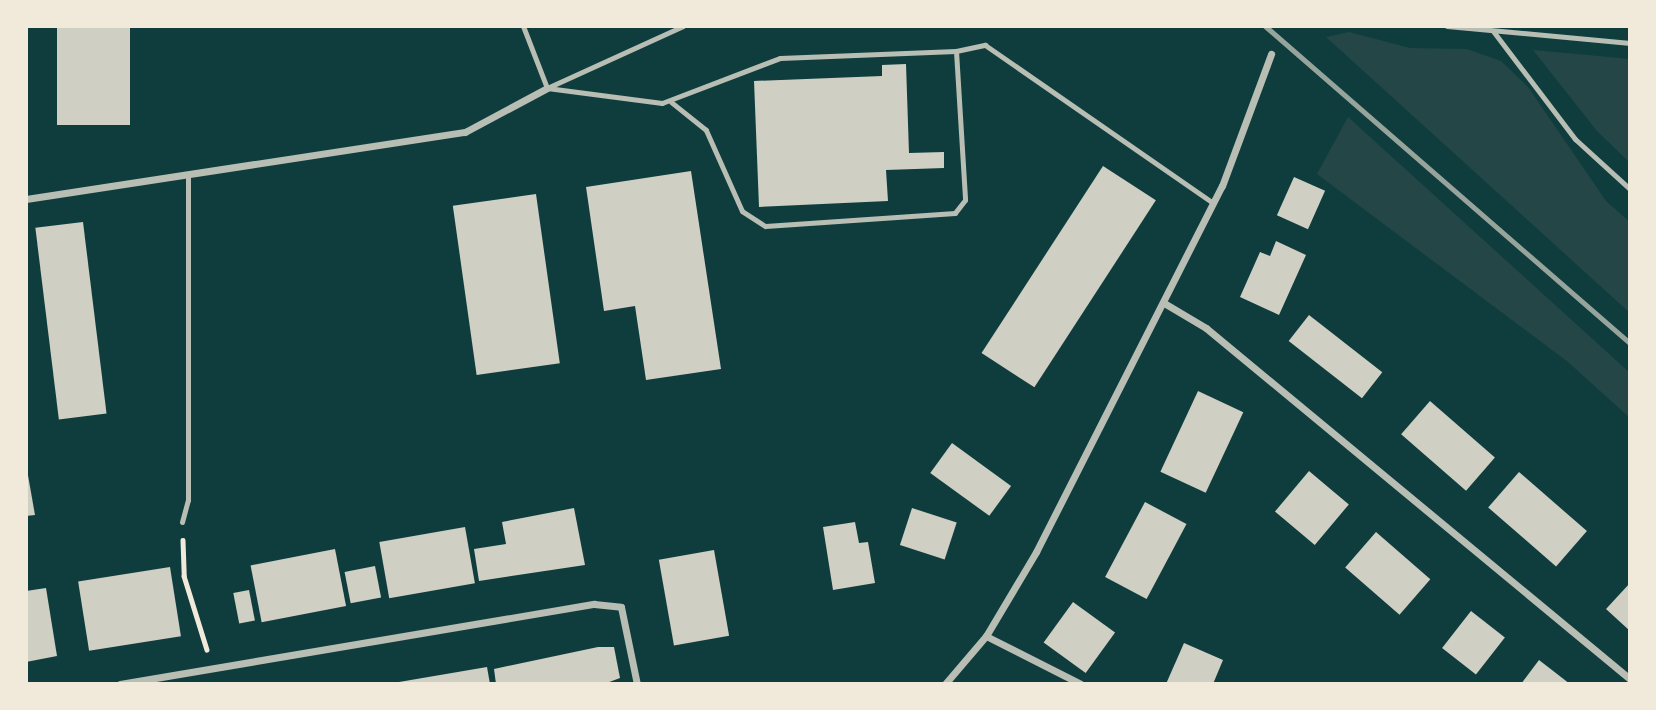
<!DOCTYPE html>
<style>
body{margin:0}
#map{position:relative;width:1656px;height:710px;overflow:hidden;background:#0f3d3e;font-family:Quicksand,sans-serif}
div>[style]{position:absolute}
.green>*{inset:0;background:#244646}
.building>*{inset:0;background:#cfcfc3;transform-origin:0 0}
.path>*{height:4.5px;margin:-2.25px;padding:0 2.25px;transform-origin:2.25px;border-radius:2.25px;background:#f1e9da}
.service>*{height:5px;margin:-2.5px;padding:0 2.5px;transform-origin:2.5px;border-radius:2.5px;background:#b8beb3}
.minor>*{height:7px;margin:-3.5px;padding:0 3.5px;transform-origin:3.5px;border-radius:3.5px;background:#b8beb3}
.rail>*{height:5px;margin:-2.5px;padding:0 2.5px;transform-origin:2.5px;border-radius:2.5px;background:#97a49c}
span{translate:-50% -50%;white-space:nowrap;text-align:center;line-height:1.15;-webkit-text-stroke:7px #f1e9da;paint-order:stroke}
.frame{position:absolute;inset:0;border:28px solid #f1e9da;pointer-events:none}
</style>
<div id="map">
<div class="green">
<div style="clip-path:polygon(1349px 32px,1410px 48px,1467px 49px,1501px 61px,1528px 87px,1606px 201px,1630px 222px,1630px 313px,1326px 37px)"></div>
<div style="clip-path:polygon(1533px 50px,1630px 59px,1630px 163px,1597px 131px)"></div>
<div style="clip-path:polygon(1348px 117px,1630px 373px,1630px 418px,1568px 362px,1317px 174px)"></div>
</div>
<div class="building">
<div style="left:57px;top:26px;width:73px;height:99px"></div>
<div style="clip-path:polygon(906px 64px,909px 153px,944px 152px,944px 168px,886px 170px,888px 201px,759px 207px,754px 81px,882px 76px,882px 65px)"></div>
<div style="left:1103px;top:166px;width:63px;height:223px;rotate:33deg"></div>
<div style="clip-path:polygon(691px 171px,721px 369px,646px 380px,635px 306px,604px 311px,586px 187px)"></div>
<div style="left:1294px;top:177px;width:34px;height:42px;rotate:24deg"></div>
<div style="left:536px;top:194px;width:171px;height:84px;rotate:82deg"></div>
<div style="left:83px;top:222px;width:193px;height:48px;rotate:83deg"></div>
<div style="clip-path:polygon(1276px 241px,1306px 255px,1279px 315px,1240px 297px,1260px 252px,1270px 256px)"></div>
<div style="left:1309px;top:315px;width:93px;height:33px;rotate:38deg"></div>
<div style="left:1198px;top:391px;width:50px;height:89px;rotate:25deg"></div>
<div style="left:1430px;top:401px;width:86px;height:44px;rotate:41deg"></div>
<div style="left:952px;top:443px;width:73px;height:37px;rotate:36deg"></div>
<div style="clip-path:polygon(26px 464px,35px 515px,26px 516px)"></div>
<div style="left:1309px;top:471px;width:52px;height:53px;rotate:40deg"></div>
<div style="left:1519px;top:472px;width:90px;height:47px;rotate:41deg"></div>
<div style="left:1145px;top:502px;width:47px;height:85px;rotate:28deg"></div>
<div style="clip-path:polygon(574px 508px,585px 565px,479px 581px,474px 549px,506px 544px,502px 522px)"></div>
<div style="left:912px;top:508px;width:47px;height:39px;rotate:18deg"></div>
<div style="clip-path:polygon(855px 522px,859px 543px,868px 542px,875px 583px,833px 590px,823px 527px)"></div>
<div style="left:465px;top:527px;width:57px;height:87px;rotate:80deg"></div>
<div style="left:1376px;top:532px;width:72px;height:47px;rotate:41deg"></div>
<div style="left:335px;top:549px;width:58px;height:86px;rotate:79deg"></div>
<div style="left:714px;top:550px;width:87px;height:56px;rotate:80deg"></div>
<div style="left:375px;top:566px;width:32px;height:31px;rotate:79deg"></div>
<div style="left:170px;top:567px;width:70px;height:93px;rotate:81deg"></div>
<div style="clip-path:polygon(1630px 583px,1630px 631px,1606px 609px)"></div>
<div style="clip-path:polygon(46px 588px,57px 656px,26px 662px,26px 591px)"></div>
<div style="left:249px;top:590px;width:31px;height:16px;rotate:79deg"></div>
<div style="left:1073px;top:602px;width:52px;height:50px;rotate:36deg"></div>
<div style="left:1471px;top:611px;width:43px;height:47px;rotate:38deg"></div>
<div style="clip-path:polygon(1184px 643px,1223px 660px,1213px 684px,1166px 684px)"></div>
<div style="clip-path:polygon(598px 647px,614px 647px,620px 678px,604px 684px,496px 684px,494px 669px)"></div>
<div style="clip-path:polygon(1539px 660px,1570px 684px,1521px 684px)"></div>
<div style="clip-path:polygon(487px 667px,490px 684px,399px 684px,399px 682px)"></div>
</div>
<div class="path">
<div style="left:183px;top:540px;width:36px;rotate:88deg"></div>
<div style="left:184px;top:576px;width:77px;rotate:72.7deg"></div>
</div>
<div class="service">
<div style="left:523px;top:26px;width:66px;rotate:68.8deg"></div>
<div style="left:1447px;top:26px;width:184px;rotate:5.3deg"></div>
<div style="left:1493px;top:31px;width:136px;rotate:52.8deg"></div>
<div style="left:1575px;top:139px;width:74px;rotate:42.3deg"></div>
<div style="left:956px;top:51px;width:30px;rotate:-12deg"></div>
<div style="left:985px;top:45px;width:277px;rotate:34.7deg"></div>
<div style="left:547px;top:88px;width:116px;rotate:7.4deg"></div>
<div style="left:662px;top:103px;width:126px;rotate:-20.9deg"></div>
<div style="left:780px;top:58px;width:176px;rotate:-2.3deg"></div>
<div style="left:956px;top:51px;width:149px;rotate:86.5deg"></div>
<div style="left:965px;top:200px;width:16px;rotate:128deg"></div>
<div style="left:955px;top:213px;width:190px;rotate:176.1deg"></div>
<div style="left:765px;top:226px;width:27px;rotate:-147deg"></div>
<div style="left:742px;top:211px;width:89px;rotate:-114deg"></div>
<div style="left:706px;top:130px;width:45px;rotate:-141.3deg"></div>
<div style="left:547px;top:88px;width:149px;rotate:-24.5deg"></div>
<div style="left:182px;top:522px;width:23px;rotate:-75deg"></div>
<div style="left:188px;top:500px;width:325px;rotate:-90deg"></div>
</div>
<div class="minor">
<div style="left:26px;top:199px;width:444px;rotate:-8.7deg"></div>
<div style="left:465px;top:132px;width:93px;rotate:-28.2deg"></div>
<div style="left:1164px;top:303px;width:49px;rotate:30.8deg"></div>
<div style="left:1206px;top:328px;width:550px;rotate:39.62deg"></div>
<div style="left:986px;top:636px;width:106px;rotate:26.8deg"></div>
<div style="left:120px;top:684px;width:481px;rotate:-9.6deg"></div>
<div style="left:594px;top:604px;width:27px;rotate:6deg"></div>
<div style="left:621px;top:607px;width:79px;rotate:78.3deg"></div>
<div style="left:945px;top:684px;width:63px;rotate:-49.5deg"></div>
<div style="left:986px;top:636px;width:98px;rotate:-59.2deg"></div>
<div style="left:1036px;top:552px;width:411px;rotate:-63.1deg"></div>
<div style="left:1222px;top:186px;width:141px;rotate:-69.6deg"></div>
</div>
<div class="rail">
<div style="left:1265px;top:26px;width:483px;rotate:41deg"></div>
</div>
<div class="frame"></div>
</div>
